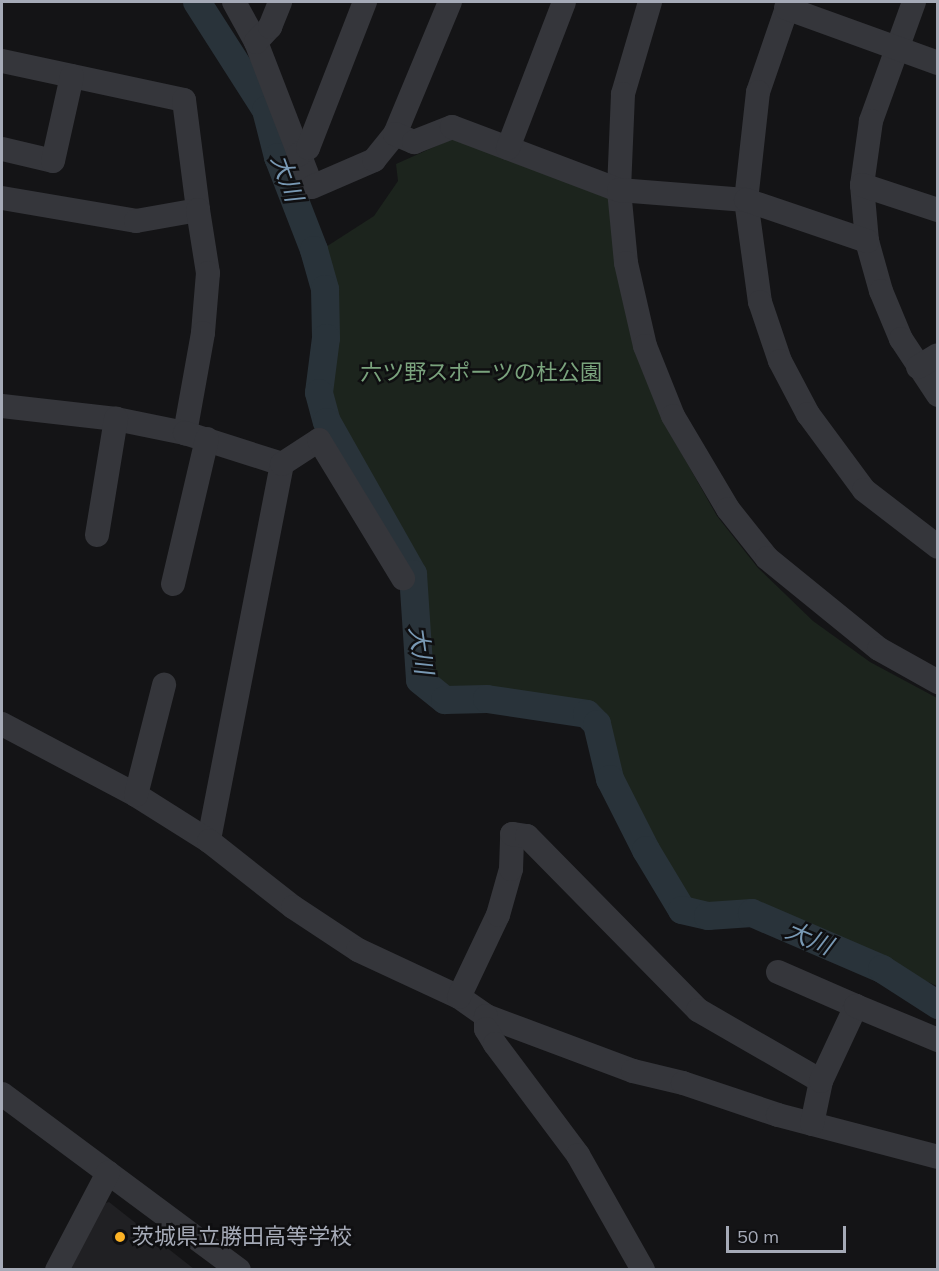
<!DOCTYPE html>
<meta charset="utf-8">
<style>
body{margin:0}
#map{position:relative;width:939px;height:1271px;overflow:hidden;background:#141416;font-family:Mulish,"Noto Sans JP",sans-serif}
div>[style]{position:absolute}
.built>*{inset:0;background:#202023}
.green>*{inset:0;background:#1c241d}
.river>*{height:28px;margin:-14px;padding:0 14px;transform-origin:14px;border-radius:14px;background:#29333a}
.minor>*{height:24px;margin:-12px;padding:0 12px;transform-origin:12px;border-radius:12px;background:#35363b}
.dots>*{width:16px;height:16px;translate:-50% -50%;box-sizing:border-box;border:3px solid #0f0f11;border-radius:50%}
span{translate:-50% -50%;white-space:nowrap;text-align:center;line-height:1.15;-webkit-text-stroke:5px #0f0f11;paint-order:stroke}
.park-label{font-size:22px;color:#7aa37d}
.poi-label{font-size:22px;color:#a5aab7}
.left{translate:0 -50%;text-align:left}
.water-label{font-size:24px;color:#7999b4;font-style:italic}
.frame{position:absolute;inset:0;border:3px solid #a5aab7;pointer-events:none}
.scale{position:absolute;left:726px;top:1226px;width:120px;height:27px;box-sizing:border-box;border:3px solid #a5aab7;border-top:0;padding-left:8px;font-size:18px;line-height:21px;white-space:nowrap;color:#a5aab7;-webkit-text-stroke:4px #0f0f11;paint-order:stroke}
</style>
<div id="map">
<div class="built">
<div style="clip-path:polygon(109px 1202px,194px 1269px,70px 1270px,102px 1204px)"></div>
</div>
<div class="green">
<div style="clip-path:polygon(452px 139px,610px 196px,665px 424px,717px 516px,758px 568px,813px 621px,870px 662px,937px 698px,937px 986px,755px 907px,697px 908px,682px 902px,620px 790px,603px 728px,594px 713px,583px 708px,494px 695px,444px 695px,431px 688px,424px 678px,416px 573px,331px 422px,323px 392px,328px 337px,327px 288px,318px 252px,374px 216px,398px 181px,396px 164px)"></div>
</div>
<div class="river">
<div style="left:197px;top:2px;width:128px;rotate:57.4deg"></div>
<div style="left:266px;top:110px;width:49px;rotate:75.7deg"></div>
<div style="left:278px;top:157px;width:100px;rotate:68.8deg"></div>
<div style="left:314px;top:250px;width:41px;rotate:74.2deg"></div>
<div style="left:325px;top:289px;width:49px;rotate:88.8deg"></div>
<div style="left:326px;top:338px;width:55px;rotate:97.3deg"></div>
<div style="left:319px;top:393px;width:30px;rotate:75deg"></div>
<div style="left:327px;top:422px;width:175px;rotate:60.5deg"></div>
<div style="left:413px;top:574px;width:106px;rotate:86.2deg"></div>
<div style="left:420px;top:680px;width:32px;rotate:39deg"></div>
<div style="left:445px;top:700px;width:42px;rotate:-1.4deg"></div>
<div style="left:487px;top:699px;width:101px;rotate:8.5deg"></div>
<div style="left:587px;top:714px;width:14px;rotate:45deg"></div>
<div style="left:597px;top:724px;width:57px;rotate:76.7deg"></div>
<div style="left:610px;top:779px;width:80px;rotate:63.1deg"></div>
<div style="left:646px;top:850px;width:70px;rotate:59deg"></div>
<div style="left:682px;top:910px;width:27px;rotate:13deg"></div>
<div style="left:708px;top:916px;width:44px;rotate:-3.9deg"></div>
<div style="left:752px;top:913px;width:142px;rotate:23.3deg"></div>
<div style="left:882px;top:969px;width:67px;rotate:32.7deg"></div>
</div>
<div class="minor">
<div style="left:234px;top:2px;width:46px;rotate:61.2deg"></div>
<div style="left:256px;top:42px;width:155px;rotate:68.9deg"></div>
<div style="left:312px;top:187px;width:68px;rotate:-23.5deg"></div>
<div style="left:374px;top:160px;width:33px;rotate:-51deg"></div>
<div style="left:395px;top:134px;width:143px;rotate:-67.4deg"></div>
<div style="left:650px;top:2px;width:96px;rotate:106.4deg"></div>
<div style="left:623px;top:94px;width:96px;rotate:92.4deg"></div>
<div style="left:619px;top:190px;width:73px;rotate:84.5deg"></div>
<div style="left:626px;top:263px;width:85px;rotate:77.1deg"></div>
<div style="left:645px;top:346px;width:75px;rotate:68.2deg"></div>
<div style="left:673px;top:416px;width:108px;rotate:59.4deg"></div>
<div style="left:728px;top:509px;width:63px;rotate:51.5deg"></div>
<div style="left:767px;top:558px;width:144px;rotate:39.1deg"></div>
<div style="left:879px;top:649px;width:68px;rotate:29.2deg"></div>
<div style="left:789px;top:2px;width:95px;rotate:109deg"></div>
<div style="left:758px;top:92px;width:109px;rotate:96.3deg"></div>
<div style="left:746px;top:200px;width:103px;rotate:82.2deg"></div>
<div style="left:760px;top:302px;width:62px;rotate:71.3deg"></div>
<div style="left:780px;top:361px;width:60px;rotate:62.2deg"></div>
<div style="left:808px;top:414px;width:94px;rotate:53.6deg"></div>
<div style="left:864px;top:490px;width:93px;rotate:37.6deg"></div>
<div style="left:914px;top:2px;width:127px;rotate:109.9deg"></div>
<div style="left:871px;top:121px;width:65px;rotate:98deg"></div>
<div style="left:862px;top:185px;width:56px;rotate:84.9deg"></div>
<div style="left:867px;top:241px;width:52px;rotate:74.4deg"></div>
<div style="left:881px;top:291px;width:52px;rotate:67.4deg"></div>
<div style="left:901px;top:339px;width:67px;rotate:56.5deg"></div>
<div style="left:786px;top:8px;width:162px;rotate:19.9deg"></div>
<div style="left:256px;top:42px;width:21px;rotate:-47deg"></div>
<div style="left:270px;top:27px;width:27px;rotate:-68deg"></div>
<div style="left:2px;top:61px;width:186px;rotate:12.1deg"></div>
<div style="left:184px;top:100px;width:111px;rotate:82.7deg"></div>
<div style="left:395px;top:134px;width:21px;rotate:23deg"></div>
<div style="left:414px;top:142px;width:41px;rotate:-21.5deg"></div>
<div style="left:452px;top:127px;width:178px;rotate:20.7deg"></div>
<div style="left:619px;top:190px;width:127px;rotate:4.5deg"></div>
<div style="left:746px;top:200px;width:128px;rotate:18.7deg"></div>
<div style="left:508px;top:148px;width:156px;rotate:-69deg"></div>
<div style="left:2px;top:149px;width:52px;rotate:13.2deg"></div>
<div style="left:53px;top:161px;width:87px;rotate:-77.4deg"></div>
<div style="left:298px;top:155px;width:12px;rotate:-35deg"></div>
<div style="left:308px;top:148px;width:157px;rotate:-68.7deg"></div>
<div style="left:862px;top:185px;width:80px;rotate:18.2deg"></div>
<div style="left:2px;top:198px;width:136px;rotate:9.7deg"></div>
<div style="left:136px;top:221px;width:63px;rotate:-10.1deg"></div>
<div style="left:198px;top:210px;width:64px;rotate:81deg"></div>
<div style="left:208px;top:273px;width:60px;rotate:94.8deg"></div>
<div style="left:203px;top:333px;width:102px;rotate:100.2deg"></div>
<div style="left:918px;top:367px;width:23px;rotate:-31deg"></div>
<div style="left:2px;top:406px;width:115px;rotate:6.5deg"></div>
<div style="left:116px;top:419px;width:70px;rotate:11.5deg"></div>
<div style="left:185px;top:433px;width:102px;rotate:17.7deg"></div>
<div style="left:282px;top:464px;width:384px;rotate:101deg"></div>
<div style="left:282px;top:464px;width:44px;rotate:-33deg"></div>
<div style="left:319px;top:440px;width:162px;rotate:58.7deg"></div>
<div style="left:97px;top:535px;width:118px;rotate:-80.7deg"></div>
<div style="left:173px;top:584px;width:149px;rotate:-76.8deg"></div>
<div style="left:2px;top:724px;width:152px;rotate:27.9deg"></div>
<div style="left:136px;top:795px;width:86px;rotate:32.2deg"></div>
<div style="left:209px;top:841px;width:107px;rotate:38.2deg"></div>
<div style="left:293px;top:907px;width:78px;rotate:33.5deg"></div>
<div style="left:358px;top:950px;width:111px;rotate:25deg"></div>
<div style="left:459px;top:997px;width:33px;rotate:35deg"></div>
<div style="left:486px;top:1016px;width:157px;rotate:20.5deg"></div>
<div style="left:633px;top:1071px;width:51px;rotate:13.5deg"></div>
<div style="left:683px;top:1083px;width:100px;rotate:18.6deg"></div>
<div style="left:778px;top:1115px;width:165px;rotate:14.7deg"></div>
<div style="left:136px;top:795px;width:114px;rotate:-75.7deg"></div>
<div style="left:778px;top:972px;width:85px;rotate:23.6deg"></div>
<div style="left:459px;top:997px;width:91px;rotate:-64.6deg"></div>
<div style="left:498px;top:915px;width:48px;rotate:-74.2deg"></div>
<div style="left:511px;top:869px;width:35px;rotate:-88deg"></div>
<div style="left:512px;top:834px;width:15px;rotate:8deg"></div>
<div style="left:527px;top:836px;width:244px;rotate:45.5deg"></div>
<div style="left:698px;top:1010px;width:142px;rotate:30deg"></div>
<div style="left:486px;top:1016px;width:13px;rotate:90deg"></div>
<div style="left:486px;top:1029px;width:17px;rotate:59deg"></div>
<div style="left:495px;top:1044px;width:139px;rotate:53.2deg"></div>
<div style="left:578px;top:1155px;width:132px;rotate:60.5deg"></div>
<div style="left:2px;top:1094px;width:295px;rotate:36.6deg"></div>
<div style="left:812px;top:1124px;width:44px;rotate:-78.2deg"></div>
<div style="left:821px;top:1081px;width:83px;rotate:-65deg"></div>
<div style="left:856px;top:1006px;width:89px;rotate:22.5deg"></div>
<div style="left:57px;top:1270px;width:110px;rotate:-62.3deg"></div>
</div>
<div class="dots">
<div style="left:120px;top:1237px;background:#fcb225"></div>
</div>
<div class="park-label">
<span style="left:481px;top:373px">六ツ野スポーツの杜公園</span>
</div>
<div class="poi-label">
<span class="left" style="left:132px;top:1237px">茨城県立勝田高等学校</span>
</div>
<div class="water-label">
<span style="left:287px;top:178px;rotate:70deg">大川</span>
<span style="left:421px;top:650px;rotate:82deg">大川</span>
<span style="left:809px;top:938px;rotate:23deg">大川</span>
</div>
<div class="frame"></div>
<div class="scale">50 m</div>
</div>
